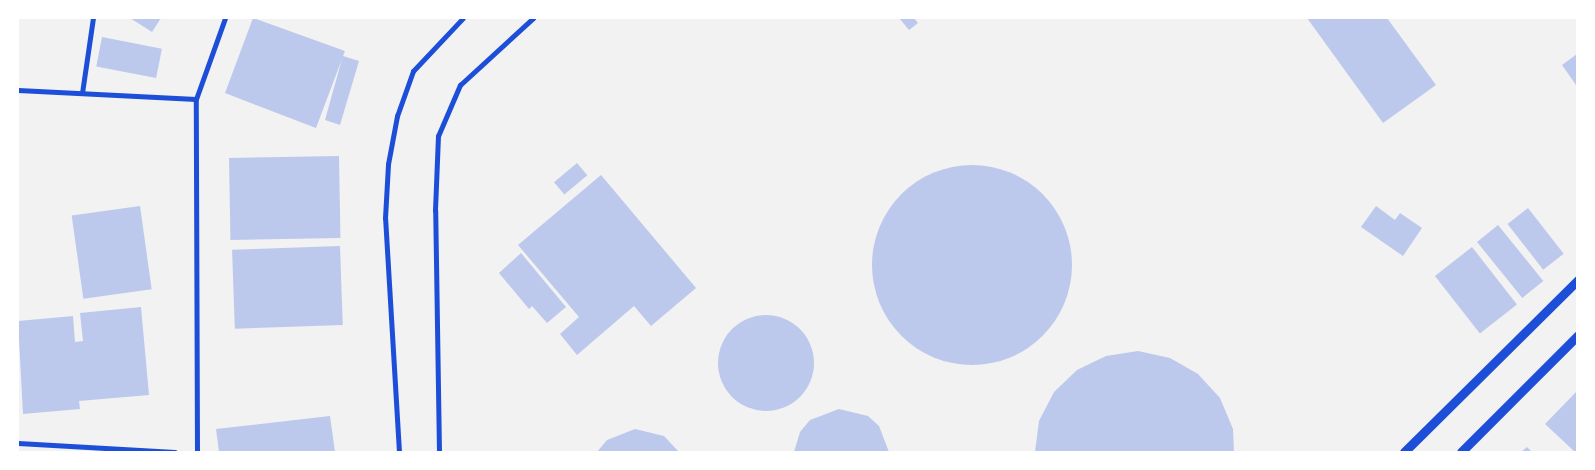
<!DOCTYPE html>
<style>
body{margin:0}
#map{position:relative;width:1595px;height:470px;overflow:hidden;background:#f2f2f2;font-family:"Golos Text",sans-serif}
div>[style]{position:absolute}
.building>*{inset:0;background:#bdc9ec;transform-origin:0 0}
.round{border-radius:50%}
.minor>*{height:5px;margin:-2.5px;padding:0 2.5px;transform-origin:2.5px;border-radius:2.5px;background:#1d4ed8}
.tertiary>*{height:9px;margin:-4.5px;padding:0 4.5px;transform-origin:4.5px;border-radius:4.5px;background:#1d4ed8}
span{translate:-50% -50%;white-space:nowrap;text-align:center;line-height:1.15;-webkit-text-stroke:4px #fff;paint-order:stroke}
.frame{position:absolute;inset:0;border:19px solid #fff;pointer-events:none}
</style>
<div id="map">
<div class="building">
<div style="clip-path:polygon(130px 18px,161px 18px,152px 32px)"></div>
<div style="clip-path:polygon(253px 18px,345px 51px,343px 56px,359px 61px,340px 125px,325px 120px,342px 59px,316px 128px,225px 93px)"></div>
<div style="clip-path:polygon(899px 18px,914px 18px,918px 23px,909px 30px)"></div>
<div style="clip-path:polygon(1307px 18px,1387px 18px,1436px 85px,1383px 123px)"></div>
<div style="left:102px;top:37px;width:61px;height:30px;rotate:11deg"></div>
<div style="clip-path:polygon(1577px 54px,1578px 84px,1576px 85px,1562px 65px)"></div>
<div style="left:339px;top:156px;width:82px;height:110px;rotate:89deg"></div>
<div style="left:577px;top:163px;width:16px;height:30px;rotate:50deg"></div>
<div class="round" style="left:872px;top:165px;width:200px;height:200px"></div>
<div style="clip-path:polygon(601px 175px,696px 288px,651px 326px,634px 306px,577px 355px,560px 334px,579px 317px,518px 245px)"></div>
<div style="left:140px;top:206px;width:84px;height:69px;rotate:82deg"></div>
<div style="clip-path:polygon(1376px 206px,1395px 220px,1400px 213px,1422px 228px,1403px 256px,1361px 227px)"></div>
<div style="left:1528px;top:208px;width:58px;height:26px;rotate:52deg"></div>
<div style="left:1498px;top:225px;width:72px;height:27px;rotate:51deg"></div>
<div style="left:340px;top:246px;width:79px;height:108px;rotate:88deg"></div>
<div style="left:1472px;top:247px;width:73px;height:47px;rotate:52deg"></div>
<div style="clip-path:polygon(521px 253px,566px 307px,547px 323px,532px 306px,529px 309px,499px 273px)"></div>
<div style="clip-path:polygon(141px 307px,149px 395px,79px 401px,80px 409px,23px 414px,18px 321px,73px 316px,75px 342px,83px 341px,80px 313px)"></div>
<div class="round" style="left:718px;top:315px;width:96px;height:96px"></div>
<div style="clip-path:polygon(1138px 351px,1170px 358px,1198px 374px,1220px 398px,1233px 429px,1234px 452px,1035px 452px,1039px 421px,1054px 392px,1077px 370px,1106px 356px)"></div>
<div style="clip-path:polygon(1578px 390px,1578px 452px,1575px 452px,1545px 424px)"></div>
<div style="clip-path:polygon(839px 409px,868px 416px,879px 426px,889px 452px,794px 452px,800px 432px,810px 420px)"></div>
<div style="clip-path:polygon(330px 416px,335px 452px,219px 452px,216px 429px)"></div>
<div style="clip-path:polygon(635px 429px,664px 436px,679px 452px,597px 452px,607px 440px)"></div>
<div style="clip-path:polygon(1527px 447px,1532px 452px,1521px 452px)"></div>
</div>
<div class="minor">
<div style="left:18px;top:90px;width:178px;rotate:2.9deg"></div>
<div style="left:82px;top:93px;width:76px;rotate:-81.7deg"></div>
<div style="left:18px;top:443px;width:157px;rotate:3.3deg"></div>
<div style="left:197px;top:452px;width:353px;rotate:-90.2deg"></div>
<div style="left:196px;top:99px;width:86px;rotate:-70.3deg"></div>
<div style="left:399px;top:452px;width:234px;rotate:-93.4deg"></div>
<div style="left:385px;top:218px;width:54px;rotate:-86.8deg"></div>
<div style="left:388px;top:164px;width:49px;rotate:-79.4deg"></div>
<div style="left:397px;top:116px;width:48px;rotate:-70.4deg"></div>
<div style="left:413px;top:71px;width:73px;rotate:-46.7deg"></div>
<div style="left:439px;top:452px;width:242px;rotate:-90.9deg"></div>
<div style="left:435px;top:210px;width:74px;rotate:-87.7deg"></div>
<div style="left:438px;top:136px;width:56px;rotate:-66.7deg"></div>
<div style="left:460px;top:85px;width:99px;rotate:-42.5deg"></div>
</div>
<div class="tertiary">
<div style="left:1404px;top:452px;width:245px;rotate:-44.7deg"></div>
<div style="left:1461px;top:452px;width:165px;rotate:-45deg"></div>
</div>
<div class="frame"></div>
</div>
